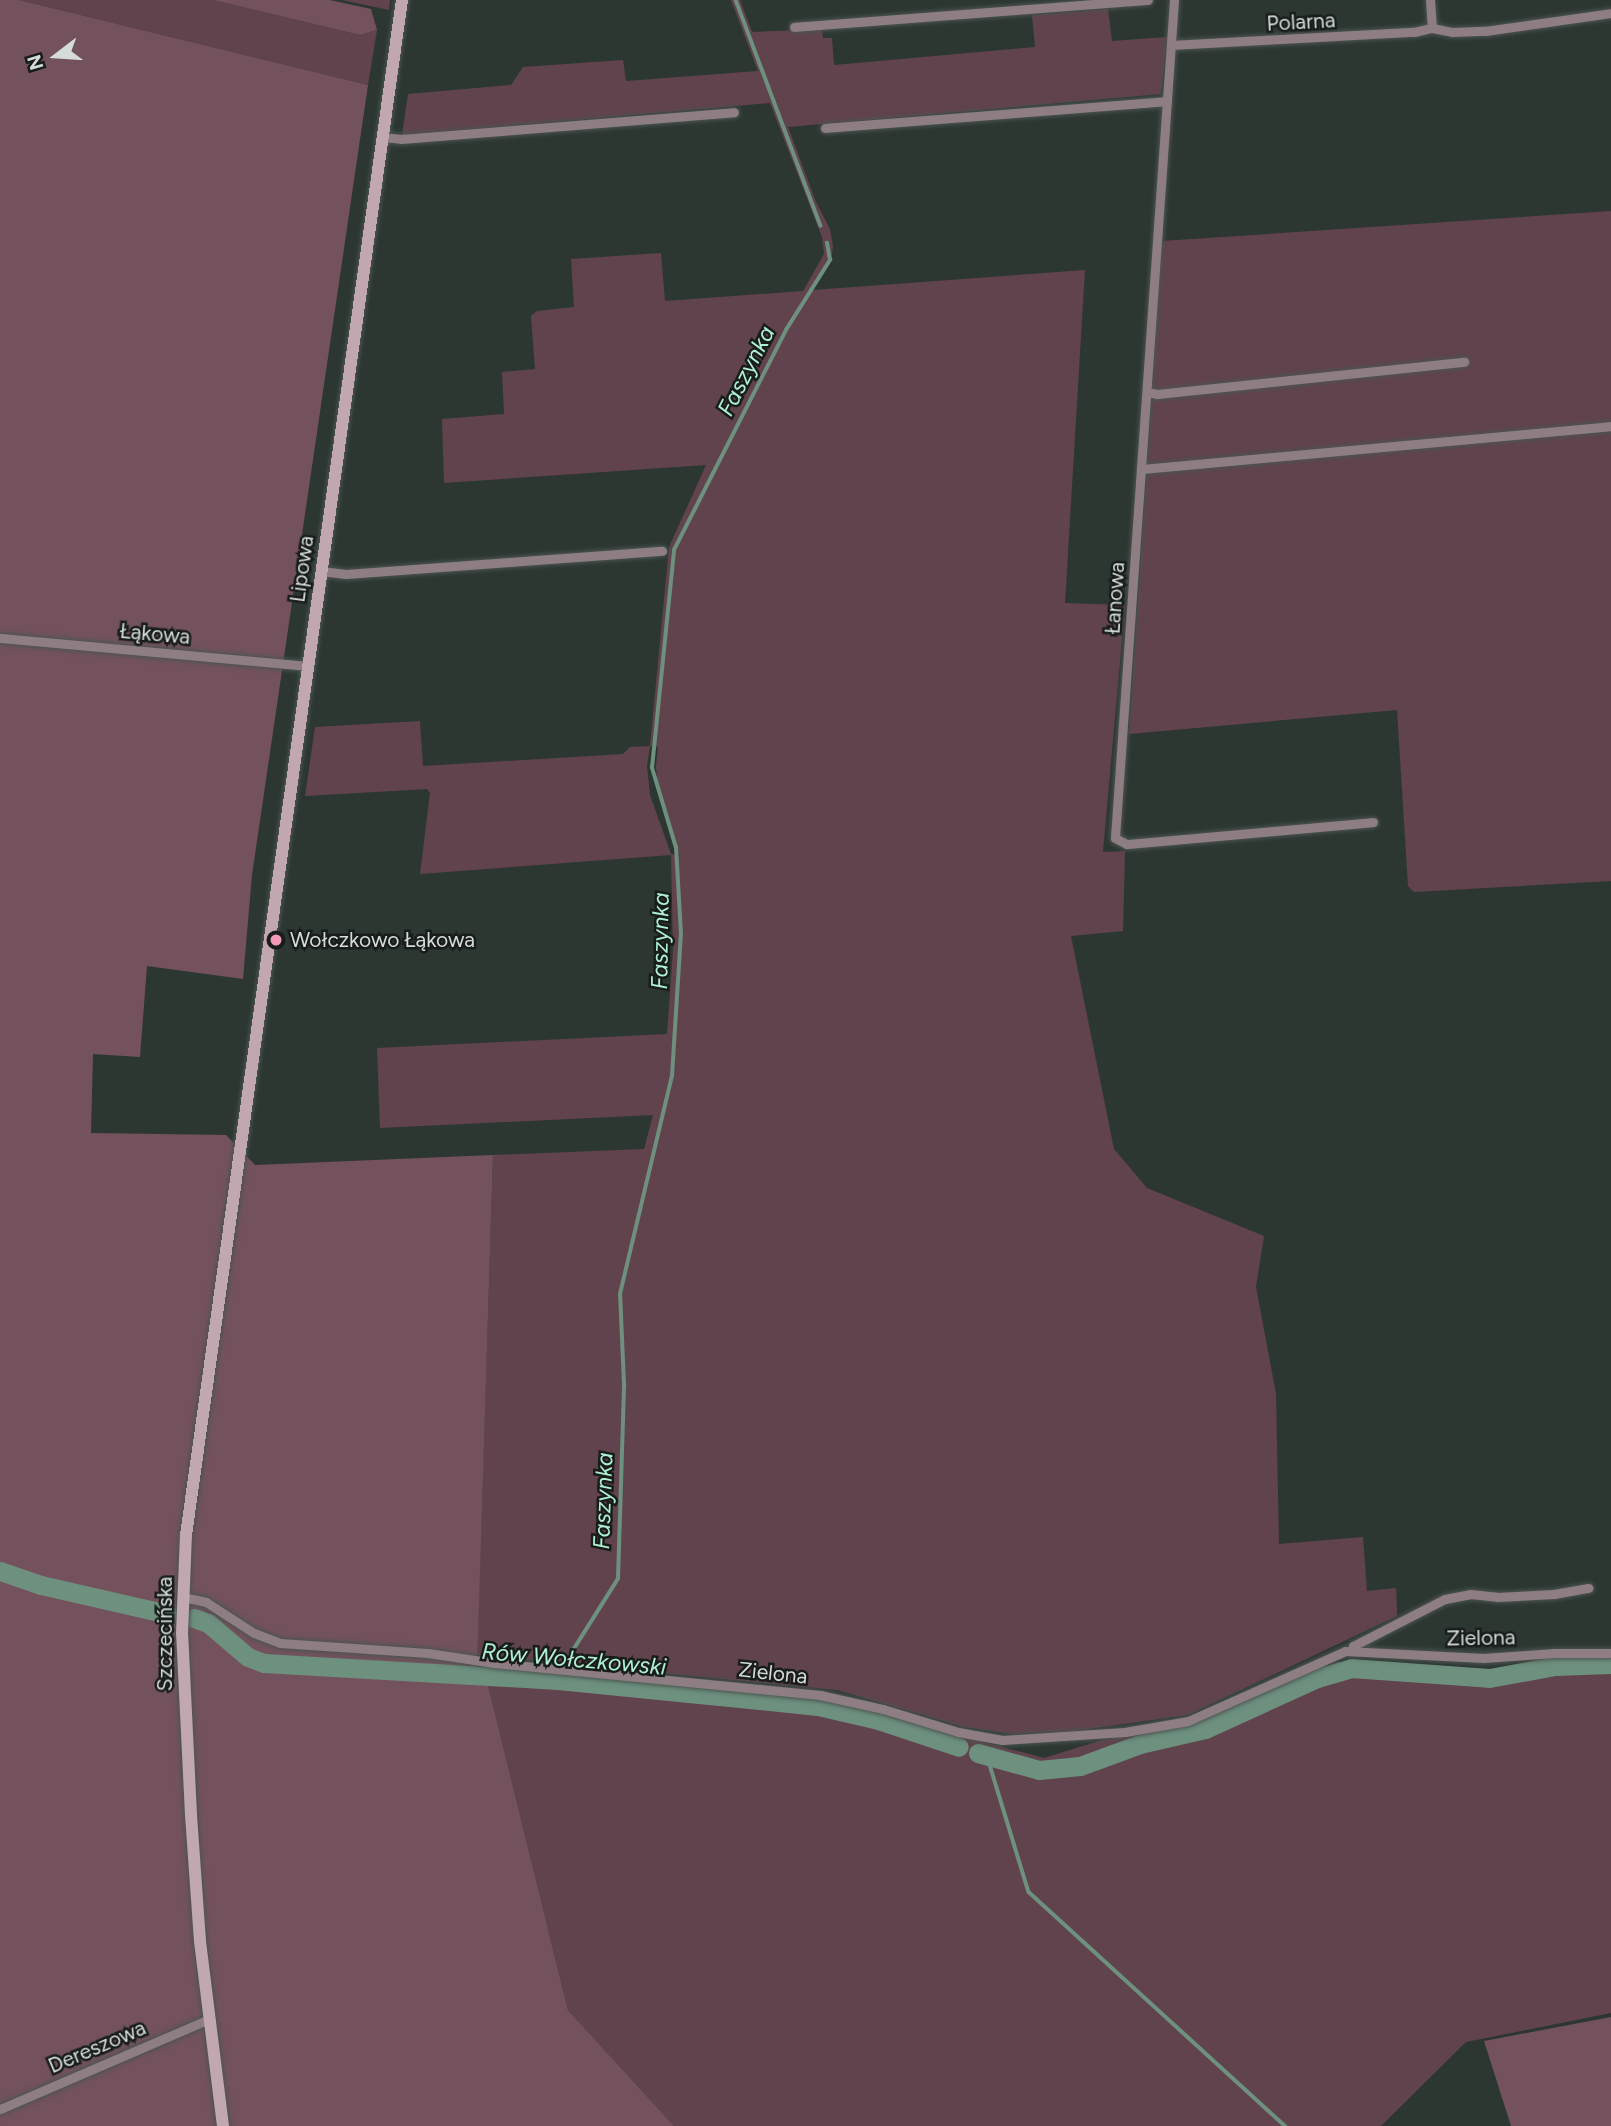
<!DOCTYPE html>
<meta charset="utf-8">
<style>
body{margin:0}
#map{position:relative;width:1611px;height:2126px;overflow:hidden;background:#2d3732;font-family:Figtree,sans-serif}
div>[style]{position:absolute}
.green>*{inset:0;background:#61434d}
.forest>*{inset:0;background:#73525d}
.stream>*{height:3.5px;margin:-1.75px;padding:0 1.75px;transform-origin:1.75px;border-radius:1.75px;background:#6d907f}
.river>*{height:19px;margin:-9.5px;padding:0 9.5px;transform-origin:9.5px;border-radius:9.5px;background:#6d907f}
.roads{filter:drop-shadow(0 0 2px #4b5550) drop-shadow(0 0 2px #4b5550)}
.street>*{height:9px;margin:-4.5px;padding:0 4.5px;transform-origin:4.5px;border-radius:4.5px;background:#8e7e83}
.secondary>*{height:12px;margin:-6px;padding:0 6px;transform-origin:6px;border-radius:6px;background:#c1a7af}
.dots>*{width:19px;height:19px;translate:-50% -50%;box-sizing:border-box;border:4px solid #181d1b;border-radius:50%}
span{translate:-50% -50%;white-space:nowrap;text-align:center;line-height:1.15;-webkit-text-stroke:5px #181d1b;paint-order:stroke}
.street-label{font-size:21px;color:#d5dbd8}
.poi-label{font-size:21px;color:#d5dbd8}
.left{translate:0 -50%;text-align:left}
.water-label{font-size:23px;color:#afefd2;font-style:italic}
.north{position:absolute;left:21px;top:21px;width:70px;height:70px;-webkit-text-stroke:5px #181d1b;paint-order:stroke;rotate:253deg;font-size:19px;font-weight:700;line-height:28px;text-align:center;color:#d5dbd8}
.north::after{content:'';display:block;margin:auto;width:24px;height:32px;background:#d5dbd8;clip-path:polygon(50% 0,100% 100%,50% 72%,0 100%)}
</style>
<div id="map">
<div class="green">
<div style="clip-path:polygon(19px 0,213px 0,360px 35px,377px 30px,368px 85px)"></div>
<div style="clip-path:polygon(342px 0,390px 0,389px 10px)"></div>
<div style="clip-path:polygon(evenodd,731px 0,740px 0,752px 32px,822px 29px,823px 38px,832px 38px,834px 65px,1035px 47px,1032px 15px,1108px 9px,1112px 41px,1167px 37px,1161px 94px,788px 127px,816px 202px,830px 229px,833px 246px,831px 260px,813px 290px,1085px 270px,1065px 603px,1125px 605px,1103px 852px,1125px 851px,1123px 931px,1071px 936px,1114px 1149px,1147px 1188px,1264px 1236px,1256px 1287px,1276px 1394px,1279px 1544px,1363px 1537px,1367px 1591px,1396px 1588px,1397px 1609px,1397px 1616px,1188px 1715px,1074px 1731px,1012px 1734px,964px 1727px,837px 1690px,477px 1655px,493px 1155px,644px 1149px,653px 1115px,380px 1128px,377px 1048px,667px 1034px,673px 951px,671px 855px,420px 874px,430px 793px,427px 789px,305px 796px,315px 727px,420px 721px,423px 766px,623px 754px,630px 747px,650px 746px,669px 547px,706px 465px,444px 483px,442px 419px,504px 414px,502px 372px,535px 369px,531px 316px,537px 311px,574px 307px,571px 259px,661px 253px,665px 301px,803px 291px,824px 254px,822px 237px,770px 103px,402px 135px,408px 94px,511px 85px,523px 67px,623px 60px,626px 81px,758px 71px,731px 0,650px 746px,658px 747px,656px 766px,658px 793px,679px 856px,671px 854px,650px 795px,647px 766px,650px 746px)"></div>
<div style="clip-path:polygon(1611px 211px,1611px 881px,1414px 892px,1408px 886px,1397px 710px,1129px 734px,1162px 241px)"></div>
<div style="clip-path:polygon(1611px 1660px,1611px 2013px,1466px 2042px,1381px 2126px,674px 2126px,568px 2010px,487px 1681px,477px 1668px,843px 1705px,1044px 1758px,1102px 1740px,1188px 1727px,1337px 1662px,1512px 1670px,1561px 1662px)"></div>
</div>
<div class="forest">
<div style="clip-path:polygon(0 0,19px 0,368px 85px,252px 875px,243px 979px,147px 966px,140px 1057px,93px 1054px,91px 1133px,226px 1135px,255px 1165px,493px 1155px,477px 1668px,487px 1681px,568px 2010px,674px 2126px,0 2126px)"></div>
<div style="clip-path:polygon(213px 0,330px 0,371px 9px,377px 30px,360px 35px)"></div>
<div style="clip-path:polygon(1611px 2017px,1611px 2126px,1511px 2126px,1484px 2041px)"></div>
</div>
<div class="stream">
<div style="left:736px;top:0;width:241px;rotate:69.4deg"></div>
<div style="left:565px;top:1663px;width:99px;rotate:-57.8deg"></div>
<div style="left:618px;top:1579px;width:195px;rotate:-88.2deg"></div>
<div style="left:624px;top:1384px;width:90px;rotate:-92.5deg"></div>
<div style="left:620px;top:1294px;width:224px;rotate:-76.6deg"></div>
<div style="left:672px;top:1076px;width:142px;rotate:-86.4deg"></div>
<div style="left:681px;top:934px;width:86px;rotate:-93.3deg"></div>
<div style="left:676px;top:848px;width:84px;rotate:-106.7deg"></div>
<div style="left:652px;top:768px;width:219px;rotate:-84.2deg"></div>
<div style="left:674px;top:550px;width:247px;rotate:-63deg"></div>
<div style="left:786px;top:330px;width:83px;rotate:-57.8deg"></div>
<div style="left:830px;top:260px;width:17px;rotate:-100deg"></div>
<div style="left:558px;top:1680px;width:7px;rotate:-56deg"></div>
<div style="left:987px;top:1755px;width:143px;rotate:73deg"></div>
<div style="left:1029px;top:1892px;width:347px;rotate:42.4deg"></div>
</div>
<div class="river">
<div style="left:0;top:1571px;width:43px;rotate:18.9deg"></div>
<div style="left:41px;top:1585px;width:130px;rotate:12.9deg"></div>
<div style="left:194px;top:1618px;width:15px;rotate:20deg"></div>
<div style="left:208px;top:1623px;width:52px;rotate:40.4deg"></div>
<div style="left:248px;top:1657px;width:17px;rotate:21deg"></div>
<div style="left:264px;top:1663px;width:294px;rotate:3.3deg"></div>
<div style="left:558px;top:1680px;width:261px;rotate:5.7deg"></div>
<div style="left:818px;top:1706px;width:62px;rotate:13.1deg"></div>
<div style="left:878px;top:1720px;width:85px;rotate:18.4deg"></div>
<div style="left:978px;top:1753px;width:63px;rotate:15.6deg"></div>
<div style="left:1039px;top:1770px;width:41px;rotate:-5.6deg"></div>
<div style="left:1080px;top:1766px;width:64px;rotate:-20.1deg"></div>
<div style="left:1140px;top:1744px;width:67px;rotate:-13deg"></div>
<div style="left:1205px;top:1729px;width:123px;rotate:-24.5deg"></div>
<div style="left:1317px;top:1678px;width:35px;rotate:-16deg"></div>
<div style="left:1351px;top:1668px;width:138px;rotate:4.1deg"></div>
<div style="left:1489px;top:1678px;width:67px;rotate:-10.3deg"></div>
<div style="left:1555px;top:1666px;width:56px;rotate:-2deg"></div>
</div>
<div class="roads">
<div class="street">
<div style="left:1174px;top:0;width:840px;rotate:94.03deg"></div>
<div style="left:1115px;top:838px;width:13px;rotate:27deg"></div>
<div style="left:1127px;top:844px;width:247px;rotate:-5.1deg"></div>
<div style="left:1430px;top:0;width:28px;rotate:86deg"></div>
<div style="left:794px;top:27px;width:355px;rotate:-4.4deg"></div>
<div style="left:1171px;top:45px;width:243px;rotate:-3.1deg"></div>
<div style="left:1414px;top:32px;width:18px;rotate:-13deg"></div>
<div style="left:1432px;top:28px;width:20px;rotate:11deg"></div>
<div style="left:1452px;top:32px;width:33px;rotate:-2deg"></div>
<div style="left:1485px;top:31px;width:127px;rotate:-8.1deg"></div>
<div style="left:825px;top:128px;width:343px;rotate:-4.5deg"></div>
<div style="left:383px;top:137px;width:18px;rotate:6deg"></div>
<div style="left:401px;top:139px;width:334px;rotate:-4.6deg"></div>
<div style="left:1147px;top:392px;width:10px;rotate:11deg"></div>
<div style="left:1157px;top:394px;width:309px;rotate:-6deg"></div>
<div style="left:1141px;top:469px;width:472px;rotate:-5.2deg"></div>
<div style="left:321px;top:571px;width:25px;rotate:7deg"></div>
<div style="left:346px;top:574px;width:317px;rotate:-4.2deg"></div>
<div style="left:0;top:638px;width:308px;rotate:5.2deg"></div>
<div style="left:183px;top:1597px;width:24px;rotate:12deg"></div>
<div style="left:206px;top:1602px;width:57px;rotate:32.9deg"></div>
<div style="left:254px;top:1633px;width:28px;rotate:21deg"></div>
<div style="left:280px;top:1643px;width:148px;rotate:3.9deg"></div>
<div style="left:428px;top:1653px;width:67px;rotate:8.6deg"></div>
<div style="left:494px;top:1663px;width:328px;rotate:5.6deg"></div>
<div style="left:820px;top:1695px;width:65px;rotate:12.5deg"></div>
<div style="left:883px;top:1709px;width:78px;rotate:17deg"></div>
<div style="left:958px;top:1732px;width:45px;rotate:10.3deg"></div>
<div style="left:1002px;top:1740px;width:123px;rotate:-3.7deg"></div>
<div style="left:1125px;top:1732px;width:64px;rotate:-9.9deg"></div>
<div style="left:1188px;top:1721px;width:172px;rotate:-24deg"></div>
<div style="left:1345px;top:1651px;width:139px;rotate:2.9deg"></div>
<div style="left:1484px;top:1658px;width:71px;rotate:-4deg"></div>
<div style="left:1555px;top:1653px;width:56px"></div>
<div style="left:1353px;top:1651px;width:5px;rotate:-90deg"></div>
<div style="left:1353px;top:1646px;width:103px;rotate:-27.1deg"></div>
<div style="left:1445px;top:1599px;width:25px;rotate:-11deg"></div>
<div style="left:1470px;top:1594px;width:27px;rotate:6deg"></div>
<div style="left:1497px;top:1597px;width:57px;rotate:-3deg"></div>
<div style="left:1554px;top:1594px;width:35px;rotate:-10deg"></div>
<div style="left:0;top:2109px;width:228px;rotate:-23.3deg"></div>
</div>
<div class="secondary">
<div style="left:223px;top:2126px;width:186px;rotate:-97.1deg"></div>
<div style="left:200px;top:1941px;width:126px;rotate:-94.1deg"></div>
<div style="left:191px;top:1815px;width:181px;rotate:-92.8deg"></div>
<div style="left:182px;top:1634px;width:99px;rotate:-87.7deg"></div>
<div style="left:186px;top:1535px;width:1550px;rotate:-81.99deg"></div>
</div>
</div>
<div class="dots">
<div style="left:276px;top:940px;background:#f09ab7"></div>
</div>
<div class="street-label">
<span style="left:1301px;top:22px;rotate:-3deg">Polarna</span>
<span style="left:302px;top:569px;rotate:-82deg">Lipowa</span>
<span style="left:1115px;top:598px;rotate:-86deg">Łanowa</span>
<span style="left:155px;top:634px;rotate:5deg">Łąkowa</span>
<span style="left:165px;top:1634px;rotate:-90deg">Szczecińska</span>
<span style="left:1481px;top:1638px;rotate:-1deg">Zielona</span>
<span style="left:773px;top:1673px;rotate:6deg">Zielona</span>
<span style="left:97px;top:2047px;rotate:-23deg">Dereszowa</span>
</div>
<div class="poi-label">
<span class="left" style="left:290px;top:940px">Wołczkowo Łąkowa</span>
</div>
<div class="water-label">
<span style="left:746px;top:371px;rotate:-63deg">Faszynka</span>
<span style="left:660px;top:941px;rotate:-89deg">Faszynka</span>
<span style="left:603px;top:1501px;rotate:-88deg">Faszynka</span>
<span style="left:574px;top:1659px;rotate:5deg">Rów Wołczkowski</span>
</div>
<div class="north">N</div>
</div>
